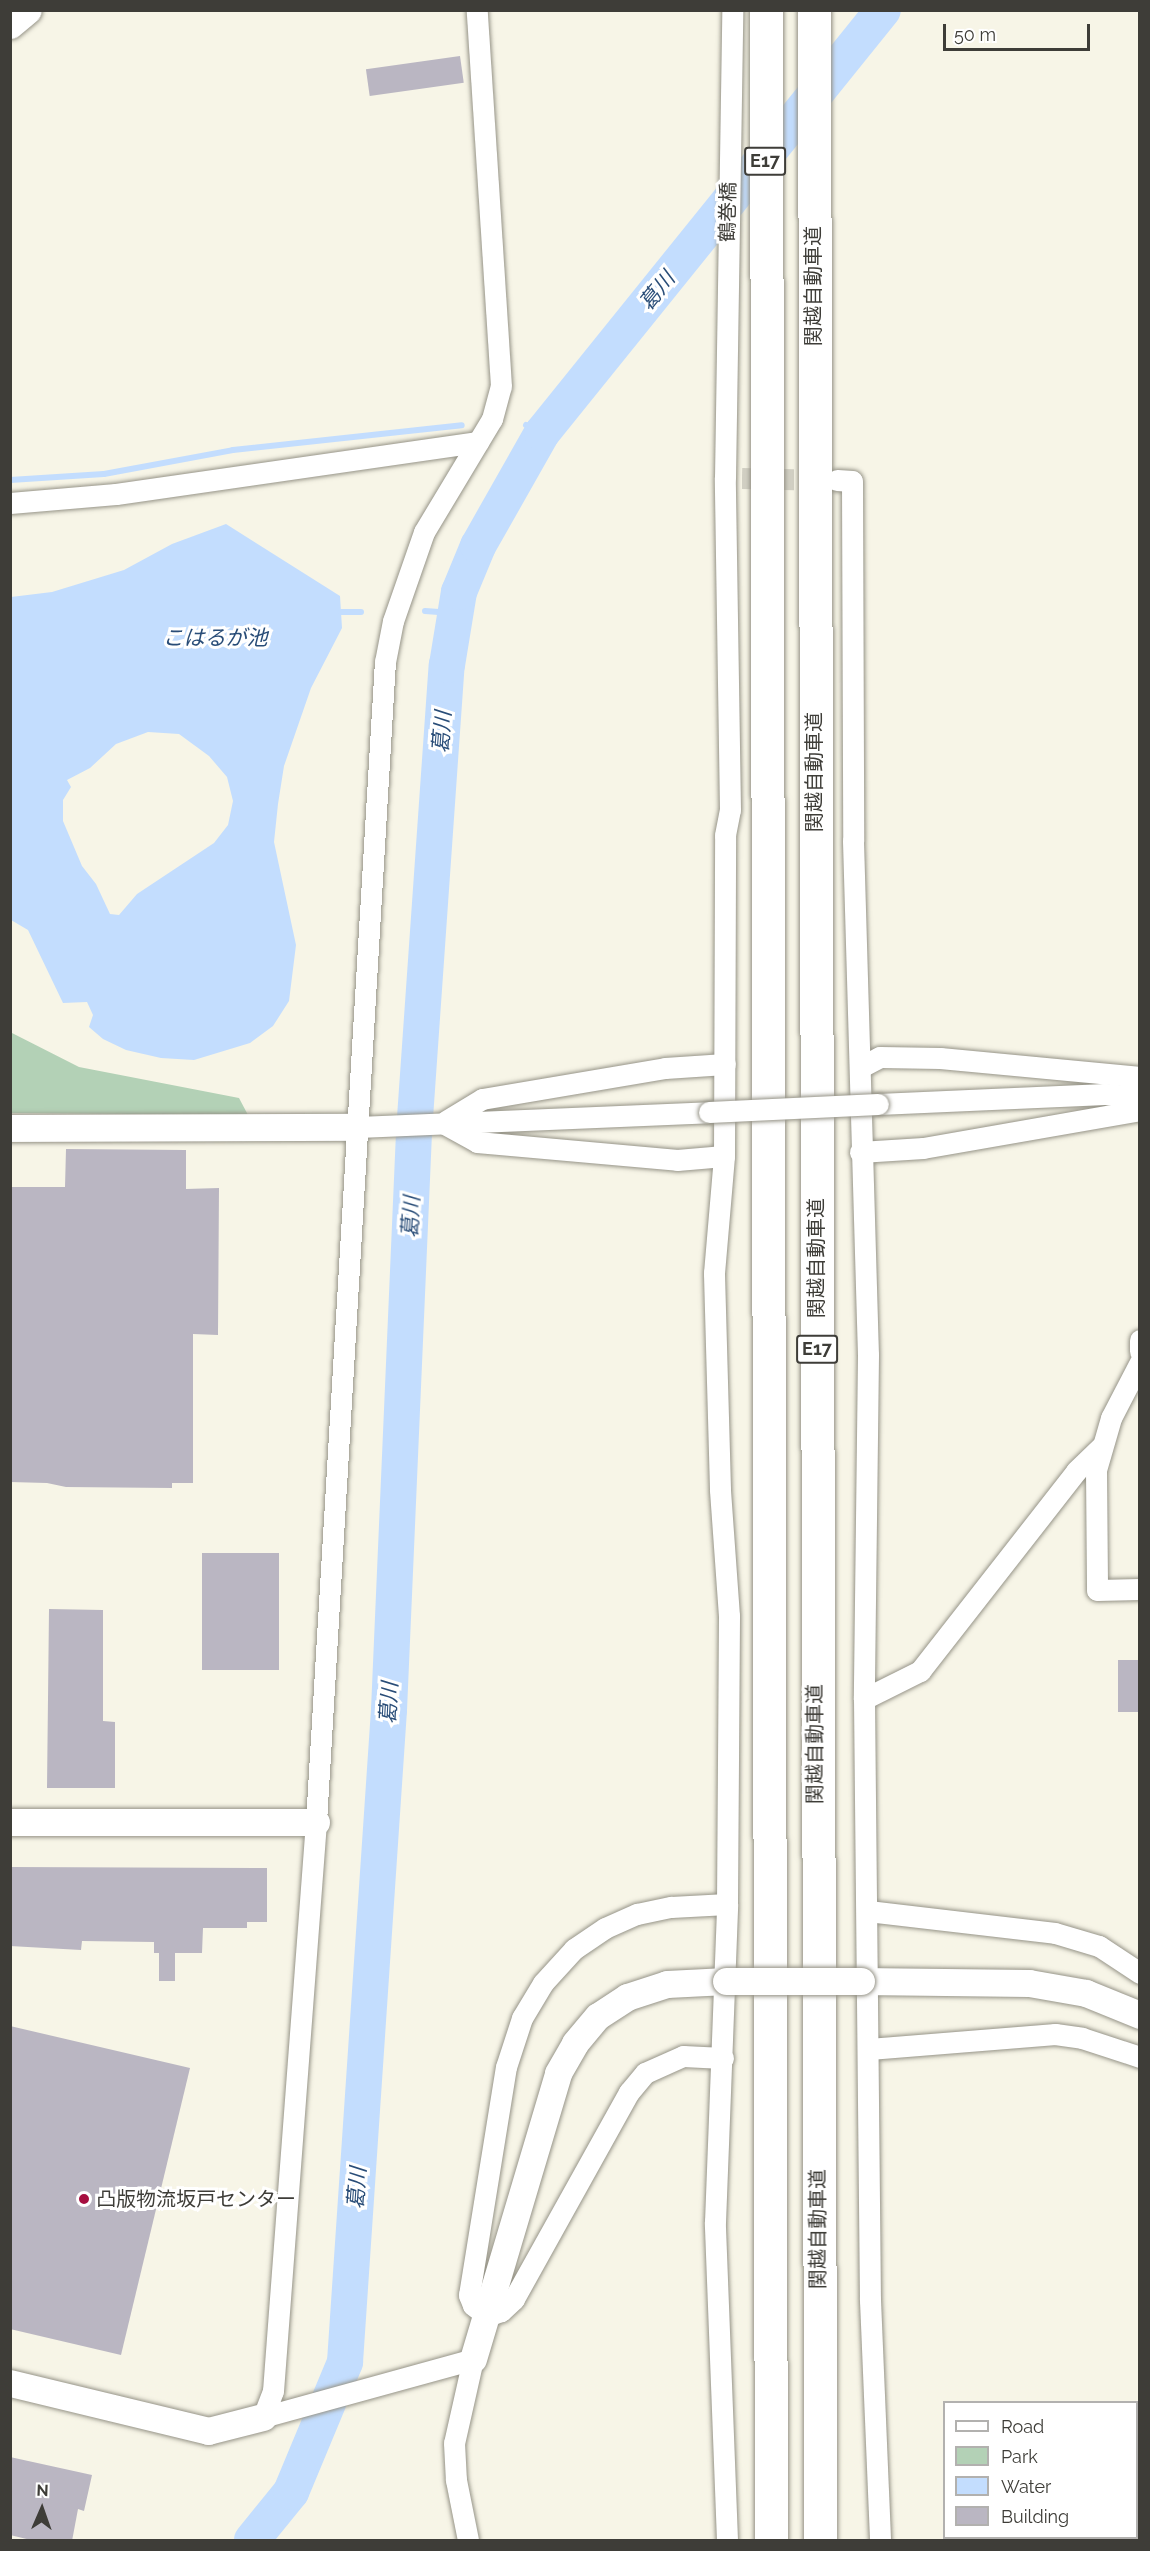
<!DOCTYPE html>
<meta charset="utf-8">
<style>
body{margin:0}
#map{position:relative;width:1150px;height:2551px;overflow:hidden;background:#f7f5e7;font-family:Raleway,"Noto Sans JP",sans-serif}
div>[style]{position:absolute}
.green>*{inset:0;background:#b3d1b6}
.water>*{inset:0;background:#c3ddfe}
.stream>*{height:6px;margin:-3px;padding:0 3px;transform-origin:3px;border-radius:3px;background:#c3ddfe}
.river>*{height:36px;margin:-18px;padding:0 18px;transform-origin:18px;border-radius:18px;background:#c3ddfe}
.building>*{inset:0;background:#bab6c2;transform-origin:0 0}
.minor-tunnel>*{height:21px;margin-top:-10.5px;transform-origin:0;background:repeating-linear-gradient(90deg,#d2d0c4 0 21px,transparent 0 31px)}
.roads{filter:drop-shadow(0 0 2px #969488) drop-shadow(0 0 2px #969488)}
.minor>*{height:21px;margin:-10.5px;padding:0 10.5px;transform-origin:10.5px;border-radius:10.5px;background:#fff}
.tertiary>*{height:27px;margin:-13.5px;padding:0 13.5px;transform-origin:13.5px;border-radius:13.5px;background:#fff}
.motorway>*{height:33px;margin:-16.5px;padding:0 16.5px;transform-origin:16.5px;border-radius:16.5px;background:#fff}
.bridges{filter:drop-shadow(0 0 2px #969488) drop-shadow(0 0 2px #969488)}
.minor-bridge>*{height:21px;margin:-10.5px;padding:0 10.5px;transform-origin:10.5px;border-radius:10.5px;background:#fff}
.tertiary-bridge>*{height:27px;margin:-13.5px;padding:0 13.5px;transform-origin:13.5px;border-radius:13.5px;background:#fff}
.dots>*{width:16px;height:16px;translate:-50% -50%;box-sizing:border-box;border:3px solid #fff;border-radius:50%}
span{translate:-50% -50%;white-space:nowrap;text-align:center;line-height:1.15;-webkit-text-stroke:6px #fff;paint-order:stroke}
.shield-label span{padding:2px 4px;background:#fff;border:2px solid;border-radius:4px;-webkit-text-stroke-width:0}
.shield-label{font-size:18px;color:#3e3d38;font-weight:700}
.street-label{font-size:20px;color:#3e3d38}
.poi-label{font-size:20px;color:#3e3d38}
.left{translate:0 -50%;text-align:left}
.water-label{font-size:21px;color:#294d78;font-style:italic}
.frame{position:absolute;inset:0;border:12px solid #3e3d38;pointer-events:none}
.legend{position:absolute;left:943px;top:2401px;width:195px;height:138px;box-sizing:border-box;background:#fff;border:2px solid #b2b1af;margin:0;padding:8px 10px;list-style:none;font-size:18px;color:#3e3d38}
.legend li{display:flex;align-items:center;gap:12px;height:30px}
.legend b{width:30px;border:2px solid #b2b1af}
.north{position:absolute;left:12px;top:2479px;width:60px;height:60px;-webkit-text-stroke:4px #fff;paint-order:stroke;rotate:2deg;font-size:16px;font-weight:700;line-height:24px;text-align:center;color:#3e3d38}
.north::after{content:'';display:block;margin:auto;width:21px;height:27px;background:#3e3d38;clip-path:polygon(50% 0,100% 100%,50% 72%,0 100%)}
.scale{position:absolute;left:943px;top:24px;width:147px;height:27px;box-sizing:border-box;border:3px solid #3e3d38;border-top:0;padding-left:8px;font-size:18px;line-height:21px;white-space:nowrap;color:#3e3d38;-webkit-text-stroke:4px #fff;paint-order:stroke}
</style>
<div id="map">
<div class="green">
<div style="clip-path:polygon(10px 1032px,79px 1067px,239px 1098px,248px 1115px,11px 1113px)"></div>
</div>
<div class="water">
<div style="clip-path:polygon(evenodd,226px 524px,340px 596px,342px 628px,311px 688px,284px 766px,278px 804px,274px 842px,296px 945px,289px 1001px,273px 1026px,250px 1043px,194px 1060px,161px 1058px,126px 1050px,103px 1039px,89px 1027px,93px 1015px,87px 1002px,63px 1003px,28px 930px,11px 920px,11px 597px,52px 592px,124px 570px,172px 544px,226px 524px,148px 732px,179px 734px,209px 756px,227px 777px,233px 801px,228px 825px,214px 843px,137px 894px,119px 915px,110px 914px,96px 884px,82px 866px,63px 821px,63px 800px,71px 787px,67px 780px,90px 768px,116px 744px,148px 732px)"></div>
</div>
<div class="stream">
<div style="left:526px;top:425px;width:18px;rotate:27deg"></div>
<div style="left:10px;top:480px;width:94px;rotate:-3.7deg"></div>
<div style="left:104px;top:474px;width:131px;rotate:-10.5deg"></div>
<div style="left:233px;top:450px;width:230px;rotate:-6.2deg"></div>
<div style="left:425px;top:611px;width:31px;rotate:4deg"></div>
<div style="left:341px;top:612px;width:20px"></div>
</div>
<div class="river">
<div style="left:252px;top:2540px;width:62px;rotate:-50.9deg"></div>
<div style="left:291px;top:2492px;width:141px;rotate:-67.4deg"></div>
<div style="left:345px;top:2362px;width:653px;rotate:-86.14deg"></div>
<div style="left:389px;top:1710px;width:579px;rotate:-87.52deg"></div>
<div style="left:414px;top:1132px;width:468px;rotate:-86deg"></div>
<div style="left:447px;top:665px;width:74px;rotate:-80.7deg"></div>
<div style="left:459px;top:592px;width:50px;rotate:-67.6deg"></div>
<div style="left:478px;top:546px;width:130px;rotate:-60.5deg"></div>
<div style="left:542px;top:433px;width:543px;rotate:-51.13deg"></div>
</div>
<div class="building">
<div style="left:460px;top:56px;width:27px;height:95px;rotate:82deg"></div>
<div style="clip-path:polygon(66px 1149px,186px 1150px,186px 1189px,219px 1188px,218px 1335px,193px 1334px,193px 1483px,172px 1483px,172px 1488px,66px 1487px,47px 1483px,10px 1482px,10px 1187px,65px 1187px)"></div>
<div style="left:202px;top:1553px;width:77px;height:117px"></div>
<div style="clip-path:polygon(49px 1609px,103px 1610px,103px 1721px,115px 1722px,115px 1788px,47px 1788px)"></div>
<div style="left:1118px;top:1660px;width:22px;height:52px"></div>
<div style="clip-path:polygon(10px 1867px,267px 1868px,267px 1922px,247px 1922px,247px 1928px,203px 1928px,202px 1953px,175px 1953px,175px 1981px,159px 1981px,159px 1953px,154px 1953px,154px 1942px,82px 1941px,81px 1950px,10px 1946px)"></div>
<div style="clip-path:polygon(10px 2026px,190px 2068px,121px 2355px,10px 2329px)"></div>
<div style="clip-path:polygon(10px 2457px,92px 2475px,84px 2511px,78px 2509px,72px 2541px,35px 2541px,10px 2535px)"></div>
</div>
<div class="minor-tunnel">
<div style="left:742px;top:478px;width:84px;rotate:1.4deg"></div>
</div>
<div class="roads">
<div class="minor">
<div style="left:837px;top:480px;width:15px;rotate:4deg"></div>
<div style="left:852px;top:481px;width:360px;rotate:89.8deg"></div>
<div style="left:853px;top:841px;width:514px;rotate:88.33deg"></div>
<div style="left:868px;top:1355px;width:344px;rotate:90.7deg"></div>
<div style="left:864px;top:1699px;width:601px;rotate:89.43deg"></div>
<div style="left:870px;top:2300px;width:240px;rotate:87.6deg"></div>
<div style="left:10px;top:503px;width:106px;rotate:-4.9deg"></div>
<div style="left:116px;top:494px;width:366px;rotate:-8.2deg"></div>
<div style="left:861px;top:1067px;width:21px;rotate:-28deg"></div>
<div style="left:880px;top:1057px;width:60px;rotate:1deg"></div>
<div style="left:940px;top:1058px;width:201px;rotate:5.4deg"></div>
<div style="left:878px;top:1104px;width:227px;rotate:-2.5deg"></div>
<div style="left:1105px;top:1094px;width:35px;rotate:5deg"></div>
<div style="left:446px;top:1121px;width:42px;rotate:-31.4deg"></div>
<div style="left:482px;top:1099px;width:186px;rotate:-9.6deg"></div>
<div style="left:665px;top:1068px;width:60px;rotate:-3.8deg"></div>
<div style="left:443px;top:1123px;width:39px;rotate:29deg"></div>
<div style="left:477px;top:1142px;width:201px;rotate:5.1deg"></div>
<div style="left:677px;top:1160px;width:47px;rotate:-4.9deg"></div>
<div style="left:358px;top:1127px;width:351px;rotate:-2.4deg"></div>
<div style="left:860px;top:1152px;width:63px;rotate:-3.6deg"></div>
<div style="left:923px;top:1148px;width:220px;rotate:-9.9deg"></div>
<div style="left:1140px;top:1340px;width:11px;rotate:90deg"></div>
<div style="left:1140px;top:1362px;width:63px;rotate:117.4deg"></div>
<div style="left:1111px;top:1418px;width:54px;rotate:106.1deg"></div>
<div style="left:1096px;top:1470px;width:120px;rotate:89.5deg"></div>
<div style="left:1097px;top:1590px;width:43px;rotate:-1.3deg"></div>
<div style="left:864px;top:1699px;width:63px;rotate:-26.6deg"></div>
<div style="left:920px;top:1671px;width:254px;rotate:-52deg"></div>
<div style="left:1076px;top:1471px;width:35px;rotate:-44deg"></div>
<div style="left:868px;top:1911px;width:188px;rotate:6.7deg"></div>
<div style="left:1055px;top:1933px;width:46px;rotate:16.5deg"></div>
<div style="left:1099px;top:1946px;width:49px;rotate:33.4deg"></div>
<div style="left:869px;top:2049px;width:187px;rotate:-4.6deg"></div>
<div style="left:1055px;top:2034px;width:27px;rotate:8deg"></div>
<div style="left:1082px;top:2038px;width:61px;rotate:18.1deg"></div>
<div style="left:723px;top:2058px;width:40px;rotate:-177.1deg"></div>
<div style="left:683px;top:2056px;width:42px;rotate:155.9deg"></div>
<div style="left:645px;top:2073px;width:25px;rotate:130deg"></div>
<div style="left:629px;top:2092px;width:237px;rotate:119.1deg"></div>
<div style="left:514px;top:2299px;width:18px;rotate:137deg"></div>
<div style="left:501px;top:2311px;width:15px;rotate:160deg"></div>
<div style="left:487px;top:2316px;width:18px;rotate:-142deg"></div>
<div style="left:473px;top:2305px;width:11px;rotate:-112deg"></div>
<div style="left:469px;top:2295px;width:231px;rotate:-80.8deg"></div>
<div style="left:506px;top:2067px;width:52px;rotate:-71.9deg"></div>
<div style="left:522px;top:2018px;width:41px;rotate:-59deg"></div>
<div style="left:543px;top:1983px;width:46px;rotate:-47.6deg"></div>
<div style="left:574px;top:1949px;width:37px;rotate:-34deg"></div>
<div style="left:605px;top:1928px;width:35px;rotate:-24deg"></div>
<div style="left:637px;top:1914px;width:35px;rotate:-12deg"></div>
<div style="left:671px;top:1907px;width:56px;rotate:-3.1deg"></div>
<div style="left:263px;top:2417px;width:28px;rotate:-69deg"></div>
<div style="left:273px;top:2391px;width:571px;rotate:-85.68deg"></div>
<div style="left:316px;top:1822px;width:1162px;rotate:-86.6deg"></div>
<div style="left:385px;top:662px;width:42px;rotate:-79deg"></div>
<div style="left:393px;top:621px;width:94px;rotate:-70.8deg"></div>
<div style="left:424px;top:532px;width:132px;rotate:-59deg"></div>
<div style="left:492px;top:419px;width:34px;rotate:-75deg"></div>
<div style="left:501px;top:386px;width:377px;rotate:-93.7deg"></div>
<div style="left:263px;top:2417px;width:218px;rotate:-15.4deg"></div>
<div style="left:473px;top:2359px;width:86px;rotate:102.7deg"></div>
<div style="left:454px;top:2443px;width:37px;rotate:87deg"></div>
<div style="left:456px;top:2480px;width:61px;rotate:78.7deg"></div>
<div style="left:727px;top:2540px;width:318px;rotate:-92.2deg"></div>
<div style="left:715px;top:2222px;width:318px;rotate:-87.8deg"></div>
<div style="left:727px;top:1904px;width:288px;rotate:-89.6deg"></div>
<div style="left:729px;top:1616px;width:127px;rotate:-94.1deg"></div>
<div style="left:720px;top:1489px;width:216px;rotate:-91.6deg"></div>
<div style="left:714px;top:1273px;width:117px;rotate:-85.1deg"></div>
<div style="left:724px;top:1156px;width:321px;rotate:-89.8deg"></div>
<div style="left:725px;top:835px;width:25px;rotate:-79deg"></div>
<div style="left:730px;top:810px;width:332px;rotate:-90.9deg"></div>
<div style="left:725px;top:478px;width:468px;rotate:-89.1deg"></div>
</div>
<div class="tertiary">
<div style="left:10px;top:25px;width:23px;rotate:-40deg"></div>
<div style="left:10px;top:1128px;width:348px;rotate:-0.2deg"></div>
<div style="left:10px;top:1822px;width:306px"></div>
<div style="left:861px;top:1981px;width:168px;rotate:0.7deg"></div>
<div style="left:1029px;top:1983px;width:58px;rotate:10deg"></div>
<div style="left:1086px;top:1993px;width:58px;rotate:22.2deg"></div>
<div style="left:473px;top:2359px;width:298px;rotate:-73.4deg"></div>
<div style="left:558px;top:2073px;width:34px;rotate:-60deg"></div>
<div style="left:575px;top:2043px;width:35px;rotate:-50deg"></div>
<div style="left:598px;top:2016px;width:35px;rotate:-33deg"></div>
<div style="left:627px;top:1997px;width:42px;rotate:-18deg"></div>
<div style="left:667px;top:1984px;width:59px;rotate:-2.9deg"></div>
<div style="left:10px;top:2383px;width:204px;rotate:13.6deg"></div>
<div style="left:208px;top:2431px;width:57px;rotate:-14.3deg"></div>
</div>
<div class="motorway">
<div style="left:766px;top:10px;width:2530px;rotate:89.89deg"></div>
<div style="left:814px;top:10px;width:2530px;rotate:89.86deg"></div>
</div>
</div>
<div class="bridges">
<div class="minor-bridge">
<div style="left:709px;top:1112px;width:169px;rotate:-2.7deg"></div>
</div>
<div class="tertiary-bridge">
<div style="left:726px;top:1981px;width:135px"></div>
</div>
</div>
<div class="dots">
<div style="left:84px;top:2199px;background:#a60e3f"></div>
</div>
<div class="shield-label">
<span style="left:765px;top:161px">E17</span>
<span style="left:817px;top:1349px">E17</span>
</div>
<div class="street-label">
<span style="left:728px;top:212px;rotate:-89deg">鶴巻橋</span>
<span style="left:813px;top:286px;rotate:-90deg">関越自動車道</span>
<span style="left:814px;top:772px;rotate:-90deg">関越自動車道</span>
<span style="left:816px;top:1258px;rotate:-90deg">関越自動車道</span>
<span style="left:815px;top:1744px;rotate:-90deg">関越自動車道</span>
<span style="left:818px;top:2229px;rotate:-90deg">関越自動車道</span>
</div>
<div class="poi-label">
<span class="left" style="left:96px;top:2199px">凸版物流坂戸センター</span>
</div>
<div class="water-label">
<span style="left:657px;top:291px;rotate:-51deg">葛川</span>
<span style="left:215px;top:638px">こはるが池</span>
<span style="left:442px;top:732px;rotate:-86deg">葛川</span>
<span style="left:411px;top:1217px;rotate:-87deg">葛川</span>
<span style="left:389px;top:1703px;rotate:-87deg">葛川</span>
<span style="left:357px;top:2188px;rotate:-86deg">葛川</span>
</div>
<div class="frame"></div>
<ul class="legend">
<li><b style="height:8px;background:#fff"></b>Road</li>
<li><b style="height:16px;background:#b3d1b6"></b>Park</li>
<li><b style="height:16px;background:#c3ddfe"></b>Water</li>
<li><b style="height:16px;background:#bab6c2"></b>Building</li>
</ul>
<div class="north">N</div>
<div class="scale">50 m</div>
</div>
